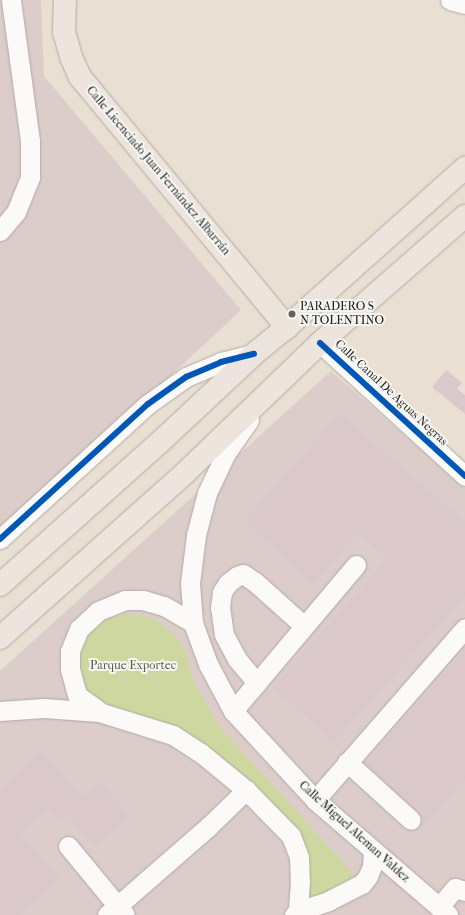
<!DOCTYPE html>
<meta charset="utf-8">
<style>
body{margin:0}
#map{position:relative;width:465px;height:915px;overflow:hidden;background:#e9e0d3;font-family:"IM FELL French Canon",serif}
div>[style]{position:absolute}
.industrial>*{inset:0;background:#dccdcb}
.green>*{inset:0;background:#ced7a0}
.building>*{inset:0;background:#dbc8ca}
.roads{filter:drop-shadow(0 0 1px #b0aaa2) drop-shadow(0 0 1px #b0aaa2)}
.minor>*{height:19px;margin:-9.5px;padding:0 9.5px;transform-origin:9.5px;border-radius:9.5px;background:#fcfaf8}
.major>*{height:22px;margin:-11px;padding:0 11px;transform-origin:11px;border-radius:11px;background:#ede5dd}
.cycleway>*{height:6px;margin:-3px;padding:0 3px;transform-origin:3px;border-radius:3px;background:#0057b8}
.dots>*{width:11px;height:11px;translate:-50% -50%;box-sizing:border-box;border:2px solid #f6f6f2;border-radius:50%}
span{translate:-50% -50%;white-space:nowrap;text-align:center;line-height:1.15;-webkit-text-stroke:4px #f6f6f2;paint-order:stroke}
.street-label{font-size:12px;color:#1c1c1c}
.poi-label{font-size:12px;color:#1c1c1c}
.left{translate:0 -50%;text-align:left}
.park-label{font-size:12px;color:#525b3c}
</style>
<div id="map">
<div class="industrial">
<div style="clip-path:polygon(0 0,41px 0,44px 76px,241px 310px,0 535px)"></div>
<div style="clip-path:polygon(331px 371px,465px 488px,465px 915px,0 915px,0 671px)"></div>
</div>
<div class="green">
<div style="clip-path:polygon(126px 614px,149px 617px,158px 621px,174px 634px,186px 653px,193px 680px,220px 727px,357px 878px,313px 898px,307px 897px,302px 848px,199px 748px,99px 708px,76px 677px,80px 641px,94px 626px,104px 620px)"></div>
</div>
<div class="building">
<div style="clip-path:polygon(446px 370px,462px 383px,457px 389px,465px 395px,465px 414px,432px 387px)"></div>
<div style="clip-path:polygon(340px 413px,422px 486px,423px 485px,465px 522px,465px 596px,334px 742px,273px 687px,387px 559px,358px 533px,313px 584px,244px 521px)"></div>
<div style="clip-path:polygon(465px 651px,465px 779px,422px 827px,420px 826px,422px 817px,418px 812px,365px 763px)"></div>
<div style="clip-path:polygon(41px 751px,82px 797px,101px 782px,130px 816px,95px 846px,66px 814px,58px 822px,47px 809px,20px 834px,60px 879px,19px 915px,0 915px,0 790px)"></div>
</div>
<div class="roads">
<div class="minor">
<div style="left:450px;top:0;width:16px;rotate:15deg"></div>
<div style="left:0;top:231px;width:25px;rotate:-50deg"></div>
<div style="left:16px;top:212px;width:38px;rotate:-68deg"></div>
<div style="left:30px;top:177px;width:36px;rotate:-90deg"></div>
<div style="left:30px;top:141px;width:142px;rotate:-97.7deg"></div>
<div style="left:320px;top:343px;width:197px;rotate:42.5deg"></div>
<div style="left:249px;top:420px;width:40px;rotate:124.9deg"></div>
<div style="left:226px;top:453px;width:44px;rotate:115.4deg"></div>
<div style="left:207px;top:493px;width:43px;rotate:104.7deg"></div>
<div style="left:196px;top:535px;width:48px;rotate:97.1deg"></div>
<div style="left:190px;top:583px;width:40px;rotate:85.7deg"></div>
<div style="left:193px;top:623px;width:44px;rotate:69.9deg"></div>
<div style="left:208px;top:664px;width:53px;rotate:62deg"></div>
<div style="left:233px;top:711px;width:121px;rotate:47.3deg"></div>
<div style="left:315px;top:800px;width:176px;rotate:40.8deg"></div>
<div style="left:0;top:539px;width:200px;rotate:-42.4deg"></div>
<div style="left:148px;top:404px;width:47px;rotate:-35.4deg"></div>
<div style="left:186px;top:377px;width:38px;rotate:-23deg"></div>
<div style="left:221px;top:362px;width:34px;rotate:-14deg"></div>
<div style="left:257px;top:683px;width:31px;rotate:-130deg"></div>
<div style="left:237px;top:659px;width:27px;rotate:-118deg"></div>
<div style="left:224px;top:635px;width:27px;rotate:-98deg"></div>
<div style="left:220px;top:608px;width:16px;rotate:-83deg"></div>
<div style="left:222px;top:592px;width:11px;rotate:-56deg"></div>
<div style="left:228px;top:583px;width:11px;rotate:-38deg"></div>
<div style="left:237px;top:576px;width:6px;rotate:-18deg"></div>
<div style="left:243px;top:574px;width:14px;rotate:34deg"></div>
<div style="left:255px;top:582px;width:66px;rotate:41.9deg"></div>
<div style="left:0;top:711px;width:44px;rotate:-3.9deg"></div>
<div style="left:44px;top:708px;width:55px;rotate:4.2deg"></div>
<div style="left:99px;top:712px;width:77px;rotate:17.3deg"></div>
<div style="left:173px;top:735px;width:33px;rotate:33deg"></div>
<div style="left:201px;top:753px;width:58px;rotate:39.4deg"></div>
<div style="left:246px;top:790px;width:64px;rotate:45.6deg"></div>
<div style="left:291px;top:836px;width:22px;rotate:69deg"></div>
<div style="left:299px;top:857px;width:24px;rotate:88deg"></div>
<div style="left:300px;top:881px;width:30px;rotate:94deg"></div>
<div style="left:99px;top:711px;width:27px;rotate:-144deg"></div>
<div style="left:77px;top:695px;width:27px;rotate:-105deg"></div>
<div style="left:70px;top:669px;width:18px;rotate:-90deg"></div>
<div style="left:70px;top:651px;width:24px;rotate:-68deg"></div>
<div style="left:79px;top:629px;width:26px;rotate:-43deg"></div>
<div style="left:98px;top:611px;width:29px;rotate:-22deg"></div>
<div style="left:125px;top:600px;width:18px"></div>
<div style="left:143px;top:600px;width:22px;rotate:16deg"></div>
<div style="left:164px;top:606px;width:34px;rotate:30deg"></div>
<div style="left:233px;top:711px;width:191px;rotate:-49.9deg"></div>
<div style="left:347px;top:762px;width:86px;rotate:42.2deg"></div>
<div style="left:315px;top:800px;width:228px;rotate:-48.9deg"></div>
<div style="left:68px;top:846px;width:89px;rotate:50.4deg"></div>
<div style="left:439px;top:907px;width:25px;rotate:-50deg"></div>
<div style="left:455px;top:888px;width:10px;rotate:17deg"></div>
<div style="left:107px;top:915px;width:135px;rotate:-41.1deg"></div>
<div style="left:209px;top:826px;width:52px;rotate:-44.2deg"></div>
<div style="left:294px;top:915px;width:6px;rotate:-45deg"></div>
<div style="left:298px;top:911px;width:32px;rotate:-18deg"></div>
<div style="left:328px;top:901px;width:38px;rotate:-27deg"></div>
<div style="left:362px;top:884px;width:10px;rotate:-53deg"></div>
<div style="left:368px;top:876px;width:11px;rotate:-68deg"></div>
<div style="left:372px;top:866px;width:15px;rotate:-86deg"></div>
</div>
<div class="major">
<div style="left:65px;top:0;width:32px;rotate:92deg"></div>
<div style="left:64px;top:32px;width:26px;rotate:74deg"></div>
<div style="left:71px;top:57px;width:22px;rotate:66deg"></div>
<div style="left:80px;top:77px;width:325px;rotate:50.4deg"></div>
<div style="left:0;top:585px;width:213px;rotate:-41.8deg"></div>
<div style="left:159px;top:443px;width:130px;rotate:-43.1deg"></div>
<div style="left:254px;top:354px;width:43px;rotate:-39.3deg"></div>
<div style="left:287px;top:327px;width:239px;rotate:-41.8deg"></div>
<div style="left:0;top:638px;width:249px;rotate:-41.7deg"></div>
<div style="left:186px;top:472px;width:186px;rotate:-43.9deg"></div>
<div style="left:320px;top:343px;width:193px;rotate:-41.2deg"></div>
</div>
</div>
<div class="cycleway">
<div style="left:320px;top:343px;width:197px;rotate:42.5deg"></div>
<div style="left:0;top:539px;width:200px;rotate:-42.4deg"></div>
<div style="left:148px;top:404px;width:47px;rotate:-35.4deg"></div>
<div style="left:186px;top:377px;width:38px;rotate:-23deg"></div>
<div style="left:221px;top:362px;width:34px;rotate:-14deg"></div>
</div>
<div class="dots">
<div style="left:292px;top:314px;background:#64615c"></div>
</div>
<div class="street-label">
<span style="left:158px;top:171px;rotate:50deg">Calle Licenciado Juan Fernández Albarrán</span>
<span style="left:391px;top:393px;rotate:43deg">Calle Canal De Aguas Negras</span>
<span style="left:354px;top:832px;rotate:42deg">Calle Miguel Aleman Valdez</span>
</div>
<div class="poi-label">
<span class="left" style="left:300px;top:314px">PARADERO S<br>N TOLENTINO</span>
</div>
<div class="park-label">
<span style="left:133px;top:666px">Parque Exportec</span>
</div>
</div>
